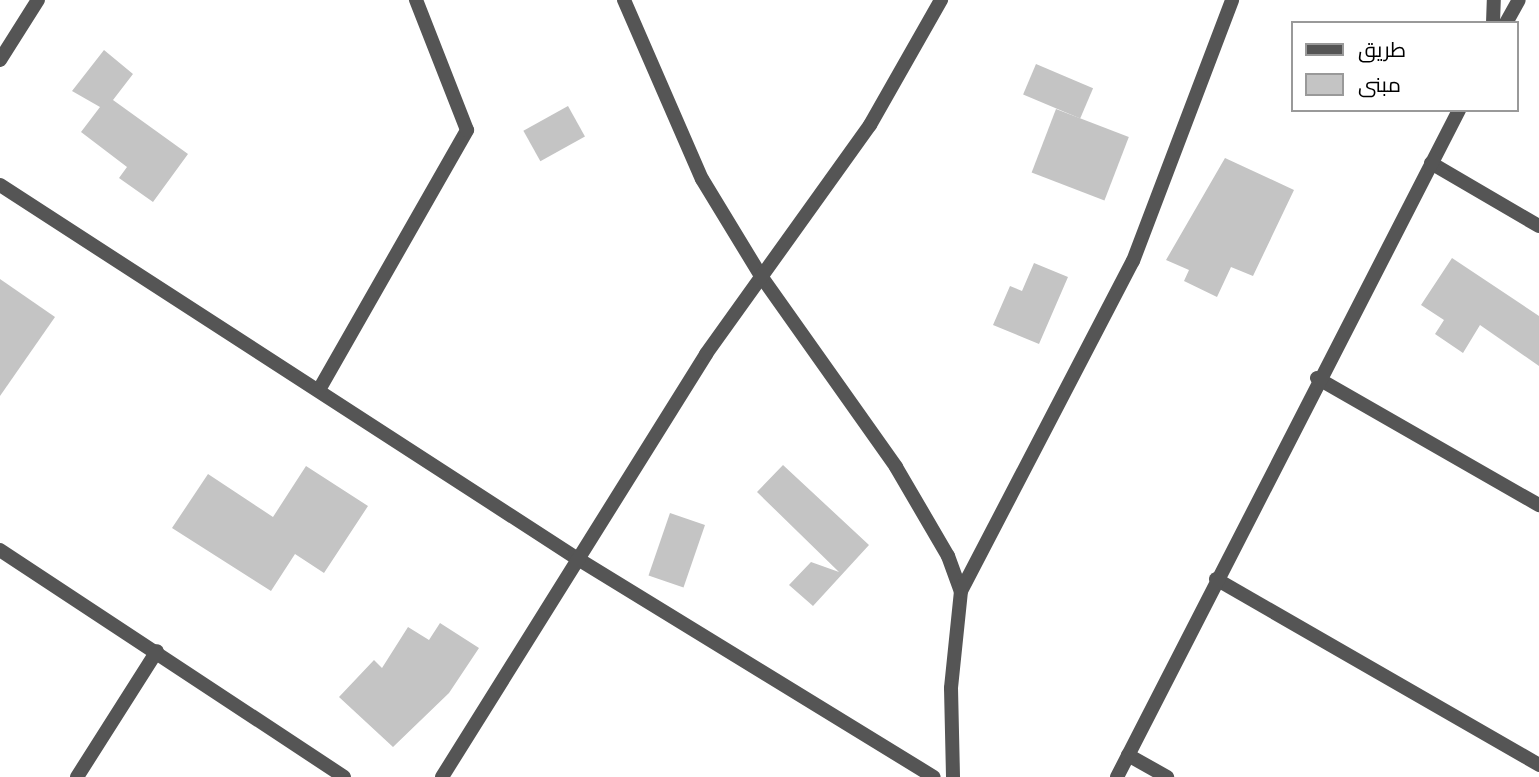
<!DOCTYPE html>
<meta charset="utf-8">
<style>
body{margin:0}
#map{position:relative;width:1539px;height:777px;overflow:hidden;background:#fff;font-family:"Golos Text",Cairo,sans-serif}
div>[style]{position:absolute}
.building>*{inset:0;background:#c4c4c4;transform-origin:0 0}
.minor>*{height:14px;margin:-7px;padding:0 7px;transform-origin:7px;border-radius:7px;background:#555}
span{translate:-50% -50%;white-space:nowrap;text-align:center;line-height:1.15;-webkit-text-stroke:5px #fff;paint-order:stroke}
.legend{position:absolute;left:1291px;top:21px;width:228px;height:91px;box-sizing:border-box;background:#fff;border:2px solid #999;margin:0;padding:9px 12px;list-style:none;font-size:21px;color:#000}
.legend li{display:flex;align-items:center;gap:14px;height:35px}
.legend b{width:35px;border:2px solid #999}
</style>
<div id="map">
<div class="building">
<div style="clip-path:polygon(104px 50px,133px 74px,113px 100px,188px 154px,153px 202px,119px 178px,127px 167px,81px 132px,100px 107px,72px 91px)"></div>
<div style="left:1036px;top:64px;width:62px;height:33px;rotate:23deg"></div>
<div style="left:568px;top:106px;width:35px;height:51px;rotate:61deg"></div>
<div style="left:1056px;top:109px;width:78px;height:68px;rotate:21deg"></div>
<div style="clip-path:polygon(1225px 158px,1294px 190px,1253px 276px,1231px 267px,1217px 297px,1184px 281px,1189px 270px,1166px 260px)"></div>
<div style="clip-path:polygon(1452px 258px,1539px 316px,1539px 366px,1480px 325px,1463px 353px,1435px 334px,1444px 320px,1421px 305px)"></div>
<div style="clip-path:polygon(1034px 263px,1068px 277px,1039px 344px,993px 325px,1010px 286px,1022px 291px)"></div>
<div style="clip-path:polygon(0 279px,55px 317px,0 396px)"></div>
<div style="clip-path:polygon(783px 465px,869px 545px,813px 606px,789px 585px,811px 562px,839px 572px,757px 492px)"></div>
<div style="clip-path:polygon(306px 466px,368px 506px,324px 573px,295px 554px,271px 591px,172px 528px,208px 474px,273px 517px)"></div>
<div style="left:670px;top:513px;width:37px;height:66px;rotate:19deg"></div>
<div style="clip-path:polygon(440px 623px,479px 648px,449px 693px,393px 747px,339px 697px,374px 660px,382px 668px,408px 627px,429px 640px)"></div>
</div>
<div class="minor">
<div style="left:624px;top:0;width:195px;rotate:66.5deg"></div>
<div style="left:702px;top:179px;width:114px;rotate:58.7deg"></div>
<div style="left:761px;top:276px;width:234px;rotate:54.7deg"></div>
<div style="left:896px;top:467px;width:103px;rotate:59.7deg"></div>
<div style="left:948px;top:556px;width:37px;rotate:70deg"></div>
<div style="left:961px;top:591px;width:98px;rotate:95.9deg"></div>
<div style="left:951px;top:688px;width:89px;rotate:88.7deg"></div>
<div style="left:1493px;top:23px;width:23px;rotate:-88deg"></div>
<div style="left:1506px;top:23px;width:26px;rotate:-61deg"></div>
<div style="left:0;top:60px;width:71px;rotate:-57.7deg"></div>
<div style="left:1431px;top:163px;width:125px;rotate:30.3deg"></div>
<div style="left:0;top:185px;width:688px;rotate:32.91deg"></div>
<div style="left:578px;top:559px;width:417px;rotate:31.5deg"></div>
<div style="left:1317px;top:378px;width:256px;rotate:29.8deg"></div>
<div style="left:320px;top:388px;width:297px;rotate:-60.3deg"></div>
<div style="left:467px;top:130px;width:140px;rotate:-111.4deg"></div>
<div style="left:0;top:550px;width:412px;rotate:33.4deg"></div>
<div style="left:1216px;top:579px;width:373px;rotate:29.9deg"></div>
<div style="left:961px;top:591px;width:372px;rotate:-62.5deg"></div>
<div style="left:1133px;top:261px;width:279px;rotate:-69.2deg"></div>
<div style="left:1128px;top:755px;width:45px;rotate:29.4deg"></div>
<div style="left:77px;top:777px;width:149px;rotate:-57.6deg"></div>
<div style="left:442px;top:777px;width:499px;rotate:-58deg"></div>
<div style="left:706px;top:354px;width:282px;rotate:-54.4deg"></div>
<div style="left:870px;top:125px;width:144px;rotate:-60.4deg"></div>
<div style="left:1117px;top:777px;width:750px;rotate:-62.85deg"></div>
</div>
<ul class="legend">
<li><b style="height:9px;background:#555"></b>طريق</li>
<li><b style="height:19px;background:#c4c4c4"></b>مبنى</li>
</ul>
</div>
